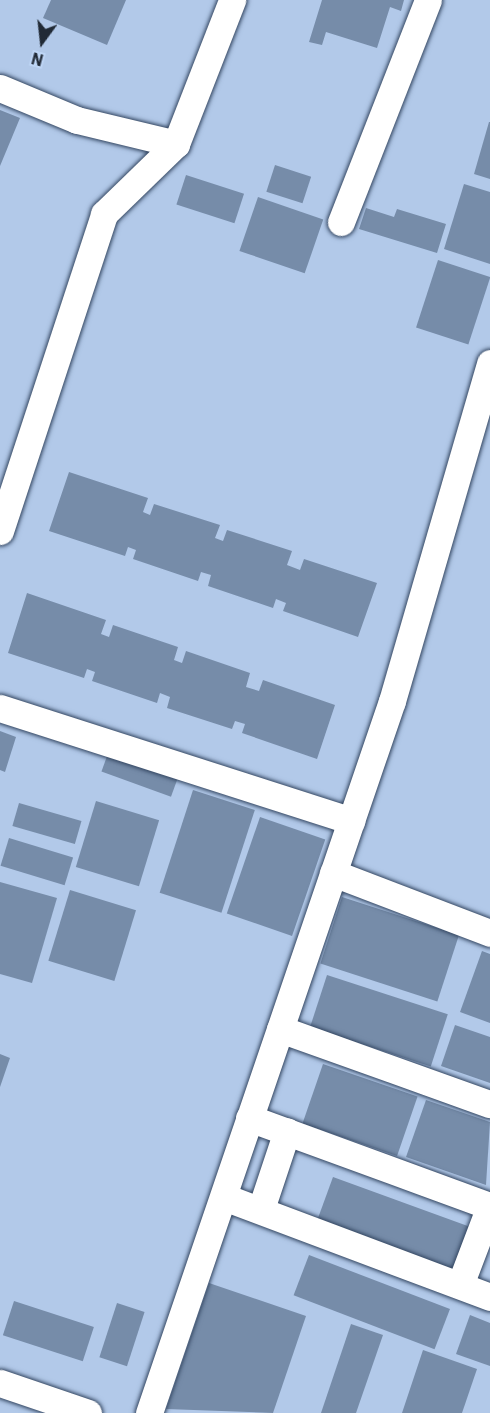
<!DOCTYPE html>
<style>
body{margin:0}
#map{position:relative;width:490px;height:1413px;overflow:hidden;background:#b2c9e9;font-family:"IBM Plex Sans",sans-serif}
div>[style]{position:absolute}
.building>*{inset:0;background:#768ca9;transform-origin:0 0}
.roads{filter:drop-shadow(0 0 2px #334661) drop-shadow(0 0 2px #334661)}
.street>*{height:27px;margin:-13.5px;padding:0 13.5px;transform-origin:13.5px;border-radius:13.5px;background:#fff}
span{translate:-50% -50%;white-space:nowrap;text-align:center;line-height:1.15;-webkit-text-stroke:4.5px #bed6f6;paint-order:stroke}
.north{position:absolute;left:12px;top:12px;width:60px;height:60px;-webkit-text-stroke:4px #bed6f6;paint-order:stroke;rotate:195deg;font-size:16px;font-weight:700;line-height:24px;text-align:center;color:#212a36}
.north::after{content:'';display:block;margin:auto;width:21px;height:27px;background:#212a36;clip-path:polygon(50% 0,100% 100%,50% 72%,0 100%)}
</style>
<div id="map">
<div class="building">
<div style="clip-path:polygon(51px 0,126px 0,107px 45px,43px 18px)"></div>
<div style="clip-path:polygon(322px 0,404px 0,401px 11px,390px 7px,377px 48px,326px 32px,322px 45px,309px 42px)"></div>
<div style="clip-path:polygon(0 110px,20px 118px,0 166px)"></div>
<div style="clip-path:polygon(489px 122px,490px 122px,490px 179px,474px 174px)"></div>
<div style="left:275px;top:165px;width:38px;height:28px;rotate:18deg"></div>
<div style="left:186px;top:175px;width:61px;height:31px;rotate:18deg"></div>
<div style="clip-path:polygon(464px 184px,490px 192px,490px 264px,444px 249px)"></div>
<div style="left:258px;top:197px;width:69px;height:57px;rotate:19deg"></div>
<div style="clip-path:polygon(366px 208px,394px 217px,397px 209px,446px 224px,437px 253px,359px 229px)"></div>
<div style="left:438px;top:260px;width:55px;height:71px;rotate:18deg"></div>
<div style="clip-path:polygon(69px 472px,148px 498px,143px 512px,150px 515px,154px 504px,220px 525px,215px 538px,223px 541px,227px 530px,292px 551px,287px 565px,300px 570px,304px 559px,377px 583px,358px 637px,283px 611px,286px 603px,276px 599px,273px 608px,208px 586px,211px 575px,201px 572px,198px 581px,133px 559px,136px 550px,128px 547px,125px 556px,49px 531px)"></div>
<div style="clip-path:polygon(27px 593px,106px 620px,101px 634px,109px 637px,113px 625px,178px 647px,174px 660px,182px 663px,186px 651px,250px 673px,246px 687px,259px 691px,263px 680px,335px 705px,317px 759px,242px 733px,245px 724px,235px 721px,232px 729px,167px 708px,170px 697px,160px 693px,157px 703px,92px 681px,95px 672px,87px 669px,84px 678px,8px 653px)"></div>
<div style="clip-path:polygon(0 731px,16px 737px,5px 772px,0 770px)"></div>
<div style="left:110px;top:748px;width:74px;height:25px;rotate:20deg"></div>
<div style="left:193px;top:790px;width:65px;height:108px;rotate:18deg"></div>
<div style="left:96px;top:801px;width:66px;height:69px;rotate:17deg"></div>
<div style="left:19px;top:803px;width:65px;height:24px;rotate:16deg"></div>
<div style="left:260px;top:817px;width:69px;height:102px;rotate:19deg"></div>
<div style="left:9px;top:838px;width:67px;height:29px;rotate:17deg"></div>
<div style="clip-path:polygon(0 882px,57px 898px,32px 983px,0 974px)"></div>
<div style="left:70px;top:890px;width:69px;height:74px;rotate:17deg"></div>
<div style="left:342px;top:897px;width:123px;height:70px;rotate:18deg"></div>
<div style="clip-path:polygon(482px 951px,490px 954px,490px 1023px,460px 1012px)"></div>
<div style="left:327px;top:975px;width:127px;height:55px;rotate:18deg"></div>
<div style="clip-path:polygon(455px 1025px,490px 1037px,490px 1083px,441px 1066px)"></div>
<div style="clip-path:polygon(0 1054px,10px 1058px,0 1087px)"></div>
<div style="left:323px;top:1064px;width:100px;height:63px;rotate:19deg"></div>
<div style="clip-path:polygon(426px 1100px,490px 1122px,486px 1185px,406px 1157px)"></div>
<div style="left:333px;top:1177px;width:147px;height:48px;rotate:20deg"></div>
<div style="left:309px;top:1255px;width:151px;height:43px;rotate:21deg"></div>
<div style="clip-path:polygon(209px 1283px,306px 1316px,273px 1413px,166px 1409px)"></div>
<div style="left:14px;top:1301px;width:84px;height:36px;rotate:18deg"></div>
<div style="left:117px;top:1303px;width:29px;height:57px;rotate:18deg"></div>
<div style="clip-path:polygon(470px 1315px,490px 1323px,490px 1366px,456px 1354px)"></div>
<div style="clip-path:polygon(351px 1324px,383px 1335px,356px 1413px,321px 1413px)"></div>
<div style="clip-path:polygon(423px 1350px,477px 1369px,462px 1413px,402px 1413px)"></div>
</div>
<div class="roads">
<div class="street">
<div style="left:0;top:88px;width:83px;rotate:22.6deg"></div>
<div style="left:77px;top:120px;width:102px;rotate:13.6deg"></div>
<div style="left:341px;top:222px;width:238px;rotate:-68.6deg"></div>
<div style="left:0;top:531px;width:334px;rotate:-71.8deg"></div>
<div style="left:104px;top:214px;width:100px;rotate:-44.2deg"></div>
<div style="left:176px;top:144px;width:155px;rotate:-68.7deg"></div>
<div style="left:0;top:708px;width:369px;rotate:17.8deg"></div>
<div style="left:333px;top:873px;width:168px;rotate:20.9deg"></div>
<div style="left:280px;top:1029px;width:223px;rotate:19.7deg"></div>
<div style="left:249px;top:1118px;width:257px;rotate:20.1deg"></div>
<div style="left:224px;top:1197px;width:284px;rotate:20.6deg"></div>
<div style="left:261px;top:1209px;width:82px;rotate:-71.6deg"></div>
<div style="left:460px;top:1285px;width:85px;rotate:-69.2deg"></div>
<div style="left:0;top:1383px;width:93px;rotate:18.8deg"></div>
<div style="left:149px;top:1413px;width:752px;rotate:-71.16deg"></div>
<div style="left:392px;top:701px;width:352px;rotate:-73.8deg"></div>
</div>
</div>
<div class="north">N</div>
</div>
